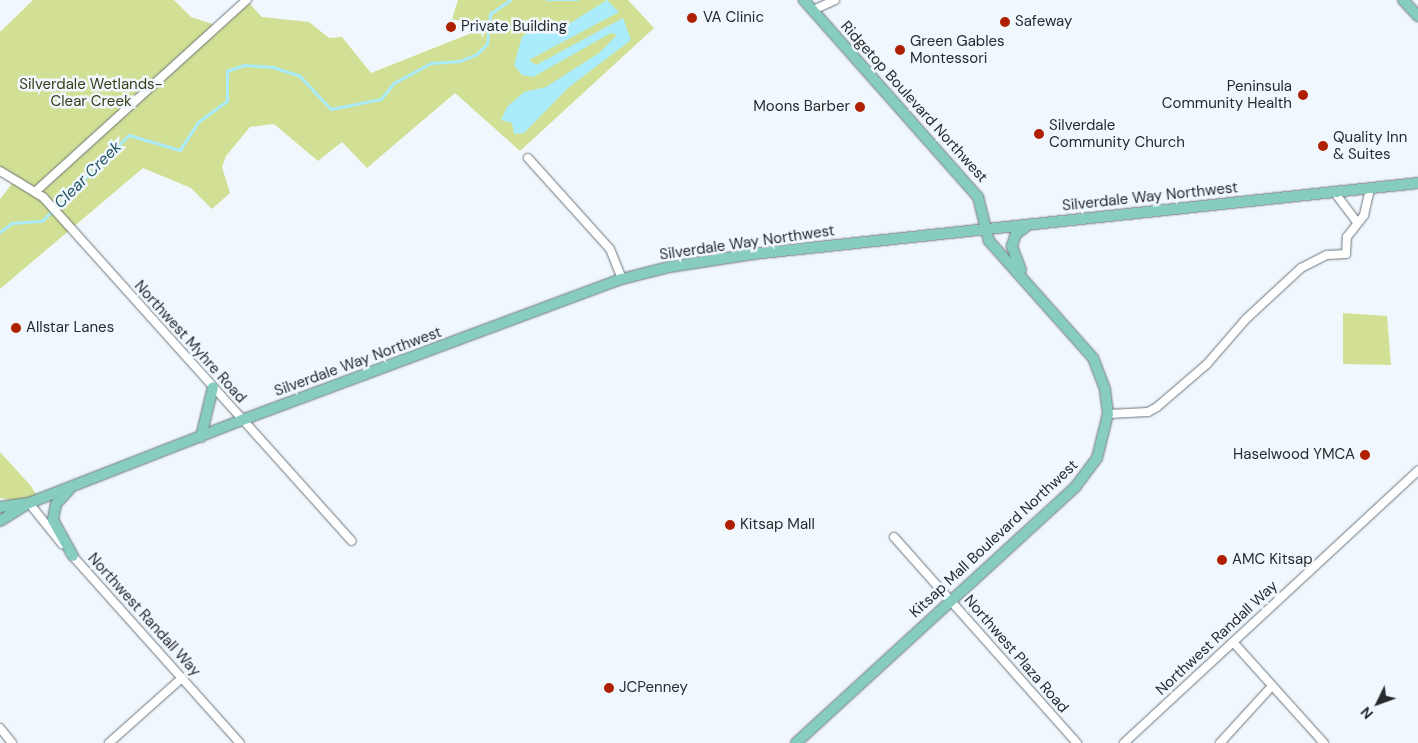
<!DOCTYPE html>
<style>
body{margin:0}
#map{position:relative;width:1418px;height:743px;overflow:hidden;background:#f0f8fe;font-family:"DM Sans",sans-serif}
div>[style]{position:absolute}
.green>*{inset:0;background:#d1e094}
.water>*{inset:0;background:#aaebfc}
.stream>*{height:2.5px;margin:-1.25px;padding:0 1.25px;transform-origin:1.25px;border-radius:1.25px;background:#aaebfc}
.roads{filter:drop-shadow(0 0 1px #6c757c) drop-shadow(0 0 1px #6c757c)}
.minor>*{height:8px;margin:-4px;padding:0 4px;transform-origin:4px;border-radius:4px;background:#fff}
.major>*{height:10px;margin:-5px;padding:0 5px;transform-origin:5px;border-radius:5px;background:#86cdbf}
.dots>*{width:14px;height:14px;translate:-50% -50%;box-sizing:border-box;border:2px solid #f0f8fe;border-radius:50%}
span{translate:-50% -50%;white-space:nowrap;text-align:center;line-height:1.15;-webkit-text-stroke:5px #f0f8fe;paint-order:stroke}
.poi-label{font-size:15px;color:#272b2e}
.left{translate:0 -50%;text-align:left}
.right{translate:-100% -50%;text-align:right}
.park-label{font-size:15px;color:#373e18}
.street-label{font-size:15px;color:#272b2e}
.water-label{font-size:16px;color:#205360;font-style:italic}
.north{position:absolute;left:1353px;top:678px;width:50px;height:50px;-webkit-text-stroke:4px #f0f8fe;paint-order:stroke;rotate:228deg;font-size:14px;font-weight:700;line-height:20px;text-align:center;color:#272b2e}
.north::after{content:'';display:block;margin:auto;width:18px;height:22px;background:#272b2e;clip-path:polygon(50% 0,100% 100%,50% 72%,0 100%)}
</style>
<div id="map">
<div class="green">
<div style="clip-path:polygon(33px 0,174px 0,191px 17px,219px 26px,247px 1px,262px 17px,309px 22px,329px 38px,342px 37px,371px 73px,469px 34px,470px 23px,452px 19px,458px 0,628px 0,654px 28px,520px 151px,455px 93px,367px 168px,342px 142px,318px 161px,274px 124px,250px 127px,226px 156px,222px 167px,230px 193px,212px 209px,191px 188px,143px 168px,0 289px,0 199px,15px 180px,0 171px,0 32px)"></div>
<div style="clip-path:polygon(1343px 313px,1387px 316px,1391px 365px,1343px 364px)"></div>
<div style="clip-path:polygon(0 452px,31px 486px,39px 499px,29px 503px,0 498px)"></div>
</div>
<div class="water">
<div style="clip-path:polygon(607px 0,619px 12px,529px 60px,536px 65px,623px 18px,631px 40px,568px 88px,524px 133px,514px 134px,512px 123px,501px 120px,507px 107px,524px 92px,546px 87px,599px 53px,617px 35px,611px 33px,533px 77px,522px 75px,514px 65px,522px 37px,534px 27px,556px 32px)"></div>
</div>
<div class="stream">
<div style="left:547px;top:0;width:31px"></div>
<div style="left:0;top:232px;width:15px;rotate:-37deg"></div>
<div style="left:12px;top:223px;width:30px;rotate:-4deg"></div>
<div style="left:42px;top:221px;width:122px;rotate:-44.7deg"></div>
<div style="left:129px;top:135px;width:53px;rotate:16.4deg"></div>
<div style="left:180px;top:150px;width:33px;rotate:-57deg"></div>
<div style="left:198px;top:122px;width:36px;rotate:-36deg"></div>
<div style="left:227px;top:101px;width:30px;rotate:-90deg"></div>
<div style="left:227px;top:71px;width:18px;rotate:-19deg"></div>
<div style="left:244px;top:65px;width:29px;rotate:4deg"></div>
<div style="left:273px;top:67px;width:28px;rotate:18deg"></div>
<div style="left:300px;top:76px;width:45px;rotate:46.8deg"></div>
<div style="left:331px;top:109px;width:51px;rotate:-11.3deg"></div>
<div style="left:381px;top:99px;width:21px;rotate:-51deg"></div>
<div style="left:394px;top:83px;width:42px;rotate:-28.4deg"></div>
<div style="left:431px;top:63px;width:29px;rotate:-4deg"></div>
<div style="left:460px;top:61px;width:18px;rotate:-22deg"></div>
<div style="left:477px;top:54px;width:14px;rotate:-45deg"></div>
<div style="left:487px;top:44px;width:30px;rotate:-84deg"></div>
<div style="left:490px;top:14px;width:24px;rotate:-35deg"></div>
</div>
<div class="roads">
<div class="minor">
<div style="left:813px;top:10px;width:24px;rotate:-24deg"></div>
<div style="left:528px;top:158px;width:122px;rotate:48deg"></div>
<div style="left:610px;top:249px;width:32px;rotate:68deg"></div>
<div style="left:0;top:171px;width:50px;rotate:31.2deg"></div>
<div style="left:43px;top:197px;width:462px;rotate:48.1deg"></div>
<div style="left:36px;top:191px;width:285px;rotate:-42.2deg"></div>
<div style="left:1335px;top:193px;width:36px;rotate:53deg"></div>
<div style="left:1108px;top:414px;width:40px;rotate:-2.9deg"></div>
<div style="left:1148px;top:412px;width:10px;rotate:-29deg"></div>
<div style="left:1157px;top:407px;width:66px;rotate:-40.7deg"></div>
<div style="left:1207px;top:364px;width:60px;rotate:-49.1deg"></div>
<div style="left:1246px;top:319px;width:75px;rotate:-42.8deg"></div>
<div style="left:1301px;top:268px;width:29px;rotate:-27deg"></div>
<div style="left:1327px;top:255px;width:19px;rotate:-3deg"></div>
<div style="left:1346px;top:254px;width:17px;rotate:-87deg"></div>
<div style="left:1347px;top:237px;width:28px;rotate:-52deg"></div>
<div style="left:1364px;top:215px;width:27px;rotate:-77deg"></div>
<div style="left:29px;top:503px;width:53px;rotate:51.2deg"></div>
<div style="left:894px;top:537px;width:276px;rotate:48.4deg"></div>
<div style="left:70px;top:553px;width:255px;rotate:48.2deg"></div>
<div style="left:1233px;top:642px;width:136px;rotate:48deg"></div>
<div style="left:0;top:728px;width:19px;rotate:51deg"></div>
<div style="left:109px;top:743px;width:98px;rotate:-41.7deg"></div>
<div style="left:1124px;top:743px;width:401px;rotate:-42.8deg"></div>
<div style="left:1220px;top:743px;width:77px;rotate:-47.6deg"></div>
</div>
<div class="major">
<div style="left:1403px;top:0;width:22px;rotate:47deg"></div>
<div style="left:1021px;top:270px;width:26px;rotate:-111deg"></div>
<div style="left:1012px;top:246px;width:13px;rotate:-72deg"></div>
<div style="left:1016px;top:234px;width:14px;rotate:-36deg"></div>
<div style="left:201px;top:437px;width:51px;rotate:-76.5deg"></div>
<div style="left:69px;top:490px;width:19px;rotate:133deg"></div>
<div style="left:56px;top:504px;width:16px;rotate:101deg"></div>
<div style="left:53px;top:520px;width:41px;rotate:60.9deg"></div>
<div style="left:0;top:507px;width:29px;rotate:-8deg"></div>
<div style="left:0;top:521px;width:34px;rotate:-32deg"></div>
<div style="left:29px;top:503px;width:229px;rotate:-21.3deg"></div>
<div style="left:242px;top:420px;width:405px;rotate:-20.4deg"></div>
<div style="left:622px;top:279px;width:49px;rotate:-14.3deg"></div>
<div style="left:669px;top:267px;width:85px;rotate:-8.8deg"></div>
<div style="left:753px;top:254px;width:669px;rotate:-6.09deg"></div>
<div style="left:796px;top:743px;width:380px;rotate:-42.5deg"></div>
<div style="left:1076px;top:486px;width:35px;rotate:-53deg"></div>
<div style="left:1097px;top:458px;width:45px;rotate:-76deg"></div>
<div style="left:1108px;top:414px;width:25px;rotate:-97deg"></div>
<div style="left:1105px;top:389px;width:33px;rotate:-111deg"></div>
<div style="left:1093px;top:358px;width:157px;rotate:-131.6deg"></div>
<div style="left:989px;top:241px;width:45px;rotate:-104deg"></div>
<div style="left:978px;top:197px;width:263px;rotate:-131.5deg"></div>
</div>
</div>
<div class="dots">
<div style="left:692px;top:18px;background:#ae2001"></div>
<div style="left:1005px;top:22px;background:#ae2001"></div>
<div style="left:451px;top:27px;background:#ae2001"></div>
<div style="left:900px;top:50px;background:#ae2001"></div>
<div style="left:1303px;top:95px;background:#ae2001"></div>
<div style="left:860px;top:107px;background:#ae2001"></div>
<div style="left:1039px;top:134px;background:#ae2001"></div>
<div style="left:1323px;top:146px;background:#ae2001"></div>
<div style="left:16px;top:328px;background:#ae2001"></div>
<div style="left:1365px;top:455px;background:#ae2001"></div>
<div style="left:730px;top:525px;background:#ae2001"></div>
<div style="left:1222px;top:560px;background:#ae2001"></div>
<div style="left:609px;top:688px;background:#ae2001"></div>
</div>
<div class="poi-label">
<span class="left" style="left:703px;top:18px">VA Clinic</span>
<span class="left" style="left:1015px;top:22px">Safeway</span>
<span class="left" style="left:461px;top:27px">Private Building</span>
<span class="left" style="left:910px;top:50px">Green Gables<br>Montessori</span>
<span class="right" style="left:1292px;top:95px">Peninsula<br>Community Health</span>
<span class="right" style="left:850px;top:107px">Moons Barber</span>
<span class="left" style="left:1049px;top:134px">Silverdale<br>Community Church</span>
<span class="left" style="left:1333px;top:146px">Quality Inn<br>&amp; Suites</span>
<span class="left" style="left:26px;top:328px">Allstar Lanes</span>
<span class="right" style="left:1355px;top:455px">Haselwood YMCA</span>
<span class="left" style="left:740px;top:525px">Kitsap Mall</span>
<span class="left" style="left:1232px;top:560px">AMC Kitsap</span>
<span class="left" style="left:619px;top:688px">JCPenney</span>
</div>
<div class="park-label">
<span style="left:91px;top:93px">Silverdale Wetlands-<br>Clear Creek</span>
</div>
<div class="street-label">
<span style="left:914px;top:102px;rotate:48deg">Ridgetop Boulevard Northwest</span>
<span style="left:1150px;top:197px;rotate:-6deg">Silverdale Way Northwest</span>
<span style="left:747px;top:243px;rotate:-8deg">Silverdale Way Northwest</span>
<span style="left:190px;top:342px;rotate:48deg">Northwest Myhre Road</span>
<span style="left:358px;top:362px;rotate:-20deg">Silverdale Way Northwest</span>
<span style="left:994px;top:539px;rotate:-43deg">Kitsap Mall Boulevard Northwest</span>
<span style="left:144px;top:615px;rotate:48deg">Northwest Randall Way</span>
<span style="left:1217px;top:638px;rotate:-43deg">Northwest Randall Way</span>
<span style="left:1016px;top:654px;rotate:49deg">Northwest Plaza Road</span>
</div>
<div class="water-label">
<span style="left:88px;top:175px;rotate:-45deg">Clear Creek</span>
</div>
<div class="north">N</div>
</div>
